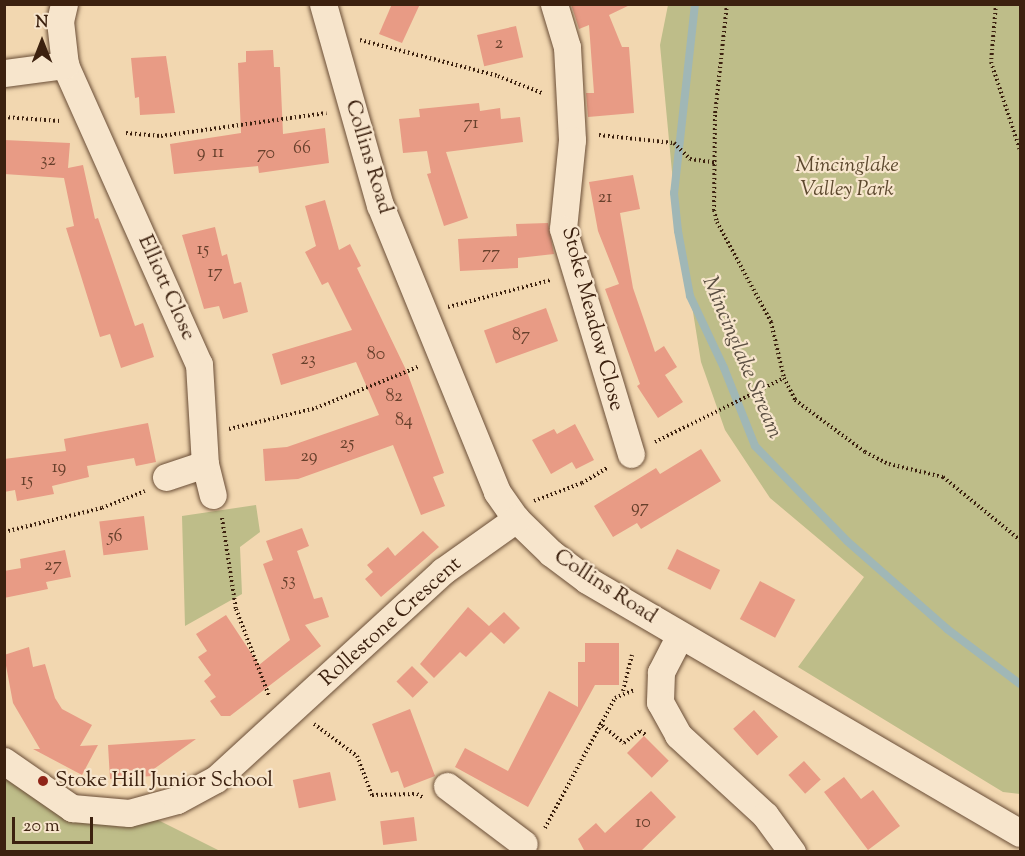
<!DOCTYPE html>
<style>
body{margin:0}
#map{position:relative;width:1025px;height:856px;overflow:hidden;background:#f2d7b0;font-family:"Sorts Mill Goudy",serif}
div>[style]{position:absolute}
.green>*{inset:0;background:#bebd89}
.stream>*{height:8px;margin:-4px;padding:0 4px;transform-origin:4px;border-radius:4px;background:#a0b7b6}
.building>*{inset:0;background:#e89b85;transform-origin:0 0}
.path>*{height:4px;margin-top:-2px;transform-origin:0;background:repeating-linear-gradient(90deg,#3c210f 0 1.5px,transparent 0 4.5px)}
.roads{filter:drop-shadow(0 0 2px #6a4e37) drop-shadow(0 0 2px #6a4e37)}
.street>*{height:27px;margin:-13.5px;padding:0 13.5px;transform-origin:13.5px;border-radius:13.5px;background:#f7e5cc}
.dots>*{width:16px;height:16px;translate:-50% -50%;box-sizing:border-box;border:3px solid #f7e5cc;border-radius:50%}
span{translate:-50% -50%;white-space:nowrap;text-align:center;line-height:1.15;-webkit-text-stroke:4.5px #f7e5cc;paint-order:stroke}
.number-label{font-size:18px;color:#67402c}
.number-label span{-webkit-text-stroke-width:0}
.street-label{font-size:21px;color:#3c210f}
.park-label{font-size:21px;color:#5c482e;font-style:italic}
.poi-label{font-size:21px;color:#3c210f}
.left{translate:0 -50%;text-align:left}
.water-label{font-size:22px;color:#5a4e41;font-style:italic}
.frame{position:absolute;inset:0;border:6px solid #3c210f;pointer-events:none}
.north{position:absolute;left:12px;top:12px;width:60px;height:60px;-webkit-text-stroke:4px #f7e5cc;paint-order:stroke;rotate:0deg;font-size:16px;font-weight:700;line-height:24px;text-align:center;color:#3c210f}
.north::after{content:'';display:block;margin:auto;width:21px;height:27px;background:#3c210f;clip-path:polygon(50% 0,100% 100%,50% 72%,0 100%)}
.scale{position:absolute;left:12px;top:817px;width:81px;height:27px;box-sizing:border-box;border:3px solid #3c210f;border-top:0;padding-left:8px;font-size:18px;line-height:21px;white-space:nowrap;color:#3c210f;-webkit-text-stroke:4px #f7e5cc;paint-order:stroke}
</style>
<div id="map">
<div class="green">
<div style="clip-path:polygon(668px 5px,1020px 5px,1020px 794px,1003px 792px,798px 667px,864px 577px,770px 498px,725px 430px,701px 362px,674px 193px,660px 45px)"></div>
<div style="clip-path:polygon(256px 505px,260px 532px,240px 547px,242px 594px,185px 626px,182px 516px)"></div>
<div style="clip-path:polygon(4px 771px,69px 813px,119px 827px,158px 820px,220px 851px,5px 851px)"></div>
</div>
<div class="stream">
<div style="left:695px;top:4px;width:190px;rotate:96.3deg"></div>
<div style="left:674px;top:193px;width:38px;rotate:84deg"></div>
<div style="left:678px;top:231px;width:66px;rotate:79.5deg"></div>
<div style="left:690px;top:296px;width:80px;rotate:64.7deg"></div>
<div style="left:724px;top:368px;width:84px;rotate:68.3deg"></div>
<div style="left:755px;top:446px;width:132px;rotate:45.9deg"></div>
<div style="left:847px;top:541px;width:133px;rotate:41.3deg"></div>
<div style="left:947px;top:629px;width:91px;rotate:37deg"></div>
</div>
<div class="building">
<div style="clip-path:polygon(392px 4px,420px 4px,402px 43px,379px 34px)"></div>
<div style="clip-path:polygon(571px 4px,632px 4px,609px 15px,622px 47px,629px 47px,634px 113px,588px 117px,586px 93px,594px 93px,589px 25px,579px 29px)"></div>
<div style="left:516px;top:26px;width:32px;height:40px;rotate:77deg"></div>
<div style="clip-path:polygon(273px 50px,274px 67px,280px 67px,283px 134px,325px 128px,329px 163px,259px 173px,258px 166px,174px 174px,170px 144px,241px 133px,238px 63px,246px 62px,246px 51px)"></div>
<div style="clip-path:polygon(166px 56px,175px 113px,140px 115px,139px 97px,135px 98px,131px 58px)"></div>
<div style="clip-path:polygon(479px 103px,480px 111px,500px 108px,501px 119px,520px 117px,523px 142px,446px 152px,468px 218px,444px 226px,427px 174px,431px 173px,427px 151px,403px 153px,399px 119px,420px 117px,419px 109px)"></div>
<div style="clip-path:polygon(4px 140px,70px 143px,68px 168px,83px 165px,95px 219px,98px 218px,135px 326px,143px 323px,154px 357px,121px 368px,110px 334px,100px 337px,66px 228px,74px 226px,64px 178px,4px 174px)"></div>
<div style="clip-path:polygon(633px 175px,640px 209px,620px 213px,633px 288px,655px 352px,664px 346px,677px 367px,665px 375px,683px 402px,658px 418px,637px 386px,640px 384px,605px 289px,619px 284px,598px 231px,589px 182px)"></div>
<div style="clip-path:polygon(325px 200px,339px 250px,350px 244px,361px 266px,357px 268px,407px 372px,444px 473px,433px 477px,445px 506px,421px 515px,393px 445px,298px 479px,265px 481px,263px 449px,287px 447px,379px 415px,356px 362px,281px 385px,272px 354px,352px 330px,328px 282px,322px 285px,305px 252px,316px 246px,305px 206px)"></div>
<div style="clip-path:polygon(548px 223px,554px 254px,518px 258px,518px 268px,460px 271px,458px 239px,517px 236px,516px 224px)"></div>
<div style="clip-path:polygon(215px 227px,222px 256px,227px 254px,234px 284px,241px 282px,248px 312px,223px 319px,219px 306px,204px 309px,182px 235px)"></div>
<div style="left:546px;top:308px;width:35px;height:66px;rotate:70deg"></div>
<div style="clip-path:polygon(148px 423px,156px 462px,136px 466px,134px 458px,87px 466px,89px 477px,52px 486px,54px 494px,17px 501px,15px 490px,4px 492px,4px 459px,66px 451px,64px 439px)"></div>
<div style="clip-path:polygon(575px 424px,594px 460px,576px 469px,572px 462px,551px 474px,532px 440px,554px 429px,557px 434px)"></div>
<div style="clip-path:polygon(701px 449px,721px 481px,641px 529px,637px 523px,613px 537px,594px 506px,656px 468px,660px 474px)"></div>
<div style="left:144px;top:516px;width:34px;height:45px;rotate:83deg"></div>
<div style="clip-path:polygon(302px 528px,309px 546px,297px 551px,314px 599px,322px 597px,329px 617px,305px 625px,321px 646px,230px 716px,221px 716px,210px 701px,216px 697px,204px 681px,211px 675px,198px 657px,207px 651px,196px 634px,226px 615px,259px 665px,290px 640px,263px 564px,273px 560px,266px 541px)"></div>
<div style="clip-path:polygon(423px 531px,439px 547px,381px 597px,365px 579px,373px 572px,367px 565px,388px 547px,395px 556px)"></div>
<div style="left:677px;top:549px;width:48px;height:22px;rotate:26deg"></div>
<div style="clip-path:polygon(65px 550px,71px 577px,46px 582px,48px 589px,4px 598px,4px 571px,21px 568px,20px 559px)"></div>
<div style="left:760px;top:581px;width:40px;height:43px;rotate:28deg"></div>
<div style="clip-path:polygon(468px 607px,489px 626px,504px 612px,520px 628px,504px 644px,491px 632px,466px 657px,460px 652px,434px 678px,420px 664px)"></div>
<div style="clip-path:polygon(585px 643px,619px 643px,619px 685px,595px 685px,528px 807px,455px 767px,465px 748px,508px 771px,549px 691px,578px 707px,578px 662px,585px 662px)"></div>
<div style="clip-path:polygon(29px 647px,33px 667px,45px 664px,55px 698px,62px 709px,92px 725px,80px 746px,98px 745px,82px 775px,33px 749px,40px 749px,13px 703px,4px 655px)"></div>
<div style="left:412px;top:666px;width:23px;height:22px;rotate:45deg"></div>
<div style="clip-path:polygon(410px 709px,435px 776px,404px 788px,398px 771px,391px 773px,372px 724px)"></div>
<div style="left:754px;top:710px;width:36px;height:28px;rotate:48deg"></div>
<div style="left:644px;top:736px;width:35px;height:24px;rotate:45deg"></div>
<div style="clip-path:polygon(196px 739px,151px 771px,152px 776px,110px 779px,108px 745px)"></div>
<div style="left:804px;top:761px;width:25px;height:21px;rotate:48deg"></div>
<div style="left:330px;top:772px;width:29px;height:38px;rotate:78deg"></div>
<div style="clip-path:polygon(844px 777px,861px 799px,873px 790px,900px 826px,868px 850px,824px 792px)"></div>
<div style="clip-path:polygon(651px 791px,676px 817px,640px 852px,585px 852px,578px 839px,596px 823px,605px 833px)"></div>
<div style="left:414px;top:817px;width:24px;height:34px;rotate:83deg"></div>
</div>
<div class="path">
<div style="left:727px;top:4px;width:112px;rotate:96.2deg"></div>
<div style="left:715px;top:115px;width:95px;rotate:90.6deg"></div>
<div style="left:714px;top:210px;width:12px;rotate:76deg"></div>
<div style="left:717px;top:222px;width:114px;rotate:61.6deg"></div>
<div style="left:771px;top:322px;width:57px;rotate:76.9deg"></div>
<div style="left:784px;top:378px;width:25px;rotate:63deg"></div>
<div style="left:795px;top:400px;width:87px;rotate:36.6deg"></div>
<div style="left:865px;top:452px;width:27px;rotate:27deg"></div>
<div style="left:889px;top:464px;width:56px;rotate:13.5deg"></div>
<div style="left:943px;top:477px;width:99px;rotate:39.3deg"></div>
<div style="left:996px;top:4px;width:58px;rotate:94.9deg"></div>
<div style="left:991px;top:62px;width:93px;rotate:71.8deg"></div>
<div style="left:360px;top:40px;width:143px;rotate:14.6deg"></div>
<div style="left:498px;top:76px;width:47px;rotate:21.1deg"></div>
<div style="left:4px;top:117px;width:56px;rotate:4.1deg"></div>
<div style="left:126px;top:133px;width:35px;rotate:5deg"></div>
<div style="left:161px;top:136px;width:167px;rotate:-7.9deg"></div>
<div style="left:599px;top:135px;width:75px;rotate:6.1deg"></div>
<div style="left:674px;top:143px;width:23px;rotate:45deg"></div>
<div style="left:690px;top:159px;width:27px;rotate:8deg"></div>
<div style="left:448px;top:307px;width:106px;rotate:-14.7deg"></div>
<div style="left:229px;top:429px;width:89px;rotate:-13.6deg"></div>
<div style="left:316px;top:408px;width:110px;rotate:-21.9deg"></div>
<div style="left:655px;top:442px;width:144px;rotate:-26.4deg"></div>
<div style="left:534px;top:501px;width:51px;rotate:-20.6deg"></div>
<div style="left:582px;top:483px;width:31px;rotate:-31deg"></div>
<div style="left:222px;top:518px;width:92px;rotate:81.3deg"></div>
<div style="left:236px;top:609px;width:93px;rotate:69.2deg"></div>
<div style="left:4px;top:532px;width:101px;rotate:-13.8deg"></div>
<div style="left:102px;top:508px;width:46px;rotate:-21.6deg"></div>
<div style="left:623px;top:691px;width:37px;rotate:-76deg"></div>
<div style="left:599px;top:723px;width:32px;rotate:39deg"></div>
<div style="left:624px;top:743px;width:20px;rotate:-37deg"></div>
<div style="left:640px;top:731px;width:7px;rotate:34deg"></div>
<div style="left:314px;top:724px;width:54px;rotate:36.7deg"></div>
<div style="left:357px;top:756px;width:42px;rotate:69deg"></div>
<div style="left:372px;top:795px;width:45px;rotate:-1.3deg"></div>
<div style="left:417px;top:794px;width:8px;rotate:30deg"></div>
<div style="left:545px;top:828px;width:148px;rotate:-61.7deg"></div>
<div style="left:615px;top:698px;width:21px;rotate:-23deg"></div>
</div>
<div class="roads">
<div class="street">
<div style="left:64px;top:4px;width:17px;rotate:103deg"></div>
<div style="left:60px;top:21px;width:44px;rotate:83.5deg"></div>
<div style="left:65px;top:65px;width:328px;rotate:65.9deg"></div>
<div style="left:199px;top:364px;width:100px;rotate:86.6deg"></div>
<div style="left:205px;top:464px;width:32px;rotate:76deg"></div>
<div style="left:323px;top:4px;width:209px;rotate:74.2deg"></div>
<div style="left:380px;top:205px;width:310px;rotate:67.8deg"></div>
<div style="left:497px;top:492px;width:33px;rotate:55deg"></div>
<div style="left:516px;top:519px;width:49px;rotate:44.2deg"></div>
<div style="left:551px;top:553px;width:45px;rotate:36.9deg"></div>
<div style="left:587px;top:580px;width:501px;rotate:30.3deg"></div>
<div style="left:554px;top:4px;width:45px;rotate:73.2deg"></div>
<div style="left:567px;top:47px;width:93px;rotate:86.9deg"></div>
<div style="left:572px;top:140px;width:89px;rotate:95.8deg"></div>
<div style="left:563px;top:229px;width:235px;rotate:73.2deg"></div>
<div style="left:4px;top:73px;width:62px;rotate:-7.5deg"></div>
<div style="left:166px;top:477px;width:41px;rotate:-18.4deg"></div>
<div style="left:680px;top:635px;width:42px;rotate:117.2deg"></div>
<div style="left:661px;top:672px;width:30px;rotate:92deg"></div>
<div style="left:660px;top:702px;width:38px;rotate:61deg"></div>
<div style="left:678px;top:735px;width:118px;rotate:42.6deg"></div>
<div style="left:765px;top:815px;width:46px;rotate:53.9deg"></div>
<div style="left:4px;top:761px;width:83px;rotate:34.7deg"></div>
<div style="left:72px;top:808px;width:57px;rotate:5deg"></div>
<div style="left:129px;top:813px;width:50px;rotate:-15.2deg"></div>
<div style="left:177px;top:800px;width:44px;rotate:-28.3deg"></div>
<div style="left:216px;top:779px;width:308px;rotate:-42.5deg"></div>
<div style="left:443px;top:571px;width:90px;rotate:-35.5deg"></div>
<div style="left:447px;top:786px;width:96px;rotate:37deg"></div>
</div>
</div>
<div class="dots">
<div style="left:43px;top:781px;background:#8f2418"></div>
</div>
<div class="number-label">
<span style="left:499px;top:44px">2</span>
<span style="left:471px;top:124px">71</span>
<span style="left:302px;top:149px">66</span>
<span style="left:201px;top:153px">9</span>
<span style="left:218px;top:153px">11</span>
<span style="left:266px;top:154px">70</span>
<span style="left:48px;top:161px">32</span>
<span style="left:605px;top:198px">21</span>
<span style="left:203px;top:250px">15</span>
<span style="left:491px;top:254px">77</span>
<span style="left:215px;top:273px">17</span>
<span style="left:521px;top:336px">87</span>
<span style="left:376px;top:355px">80</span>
<span style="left:308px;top:360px">23</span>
<span style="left:394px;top:397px">82</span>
<span style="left:404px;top:421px">84</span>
<span style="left:347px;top:444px">25</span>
<span style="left:309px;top:457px">29</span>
<span style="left:59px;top:468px">19</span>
<span style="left:27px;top:481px">15</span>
<span style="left:640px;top:508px">97</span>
<span style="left:115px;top:537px">56</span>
<span style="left:53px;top:566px">27</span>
<span style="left:289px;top:581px">53</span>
<span style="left:643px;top:823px">10</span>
</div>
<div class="street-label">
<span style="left:368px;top:157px;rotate:73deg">Collins Road</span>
<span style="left:166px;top:288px;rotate:66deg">Elliott Close</span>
<span style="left:592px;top:319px;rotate:75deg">Stoke Meadow Close</span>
<span style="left:605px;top:587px;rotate:33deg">Collins Road</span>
<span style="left:391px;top:622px;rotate:-42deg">Rollestone Crescent</span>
</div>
<div class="park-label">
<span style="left:847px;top:178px">Mincinglake<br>Valley Park</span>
</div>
<div class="poi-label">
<span class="left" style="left:55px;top:781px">Stoke Hill Junior School</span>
</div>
<div class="water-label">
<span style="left:741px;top:358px;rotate:67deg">Mincinglake Stream</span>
</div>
<div class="frame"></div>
<div class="north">N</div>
<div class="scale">20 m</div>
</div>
